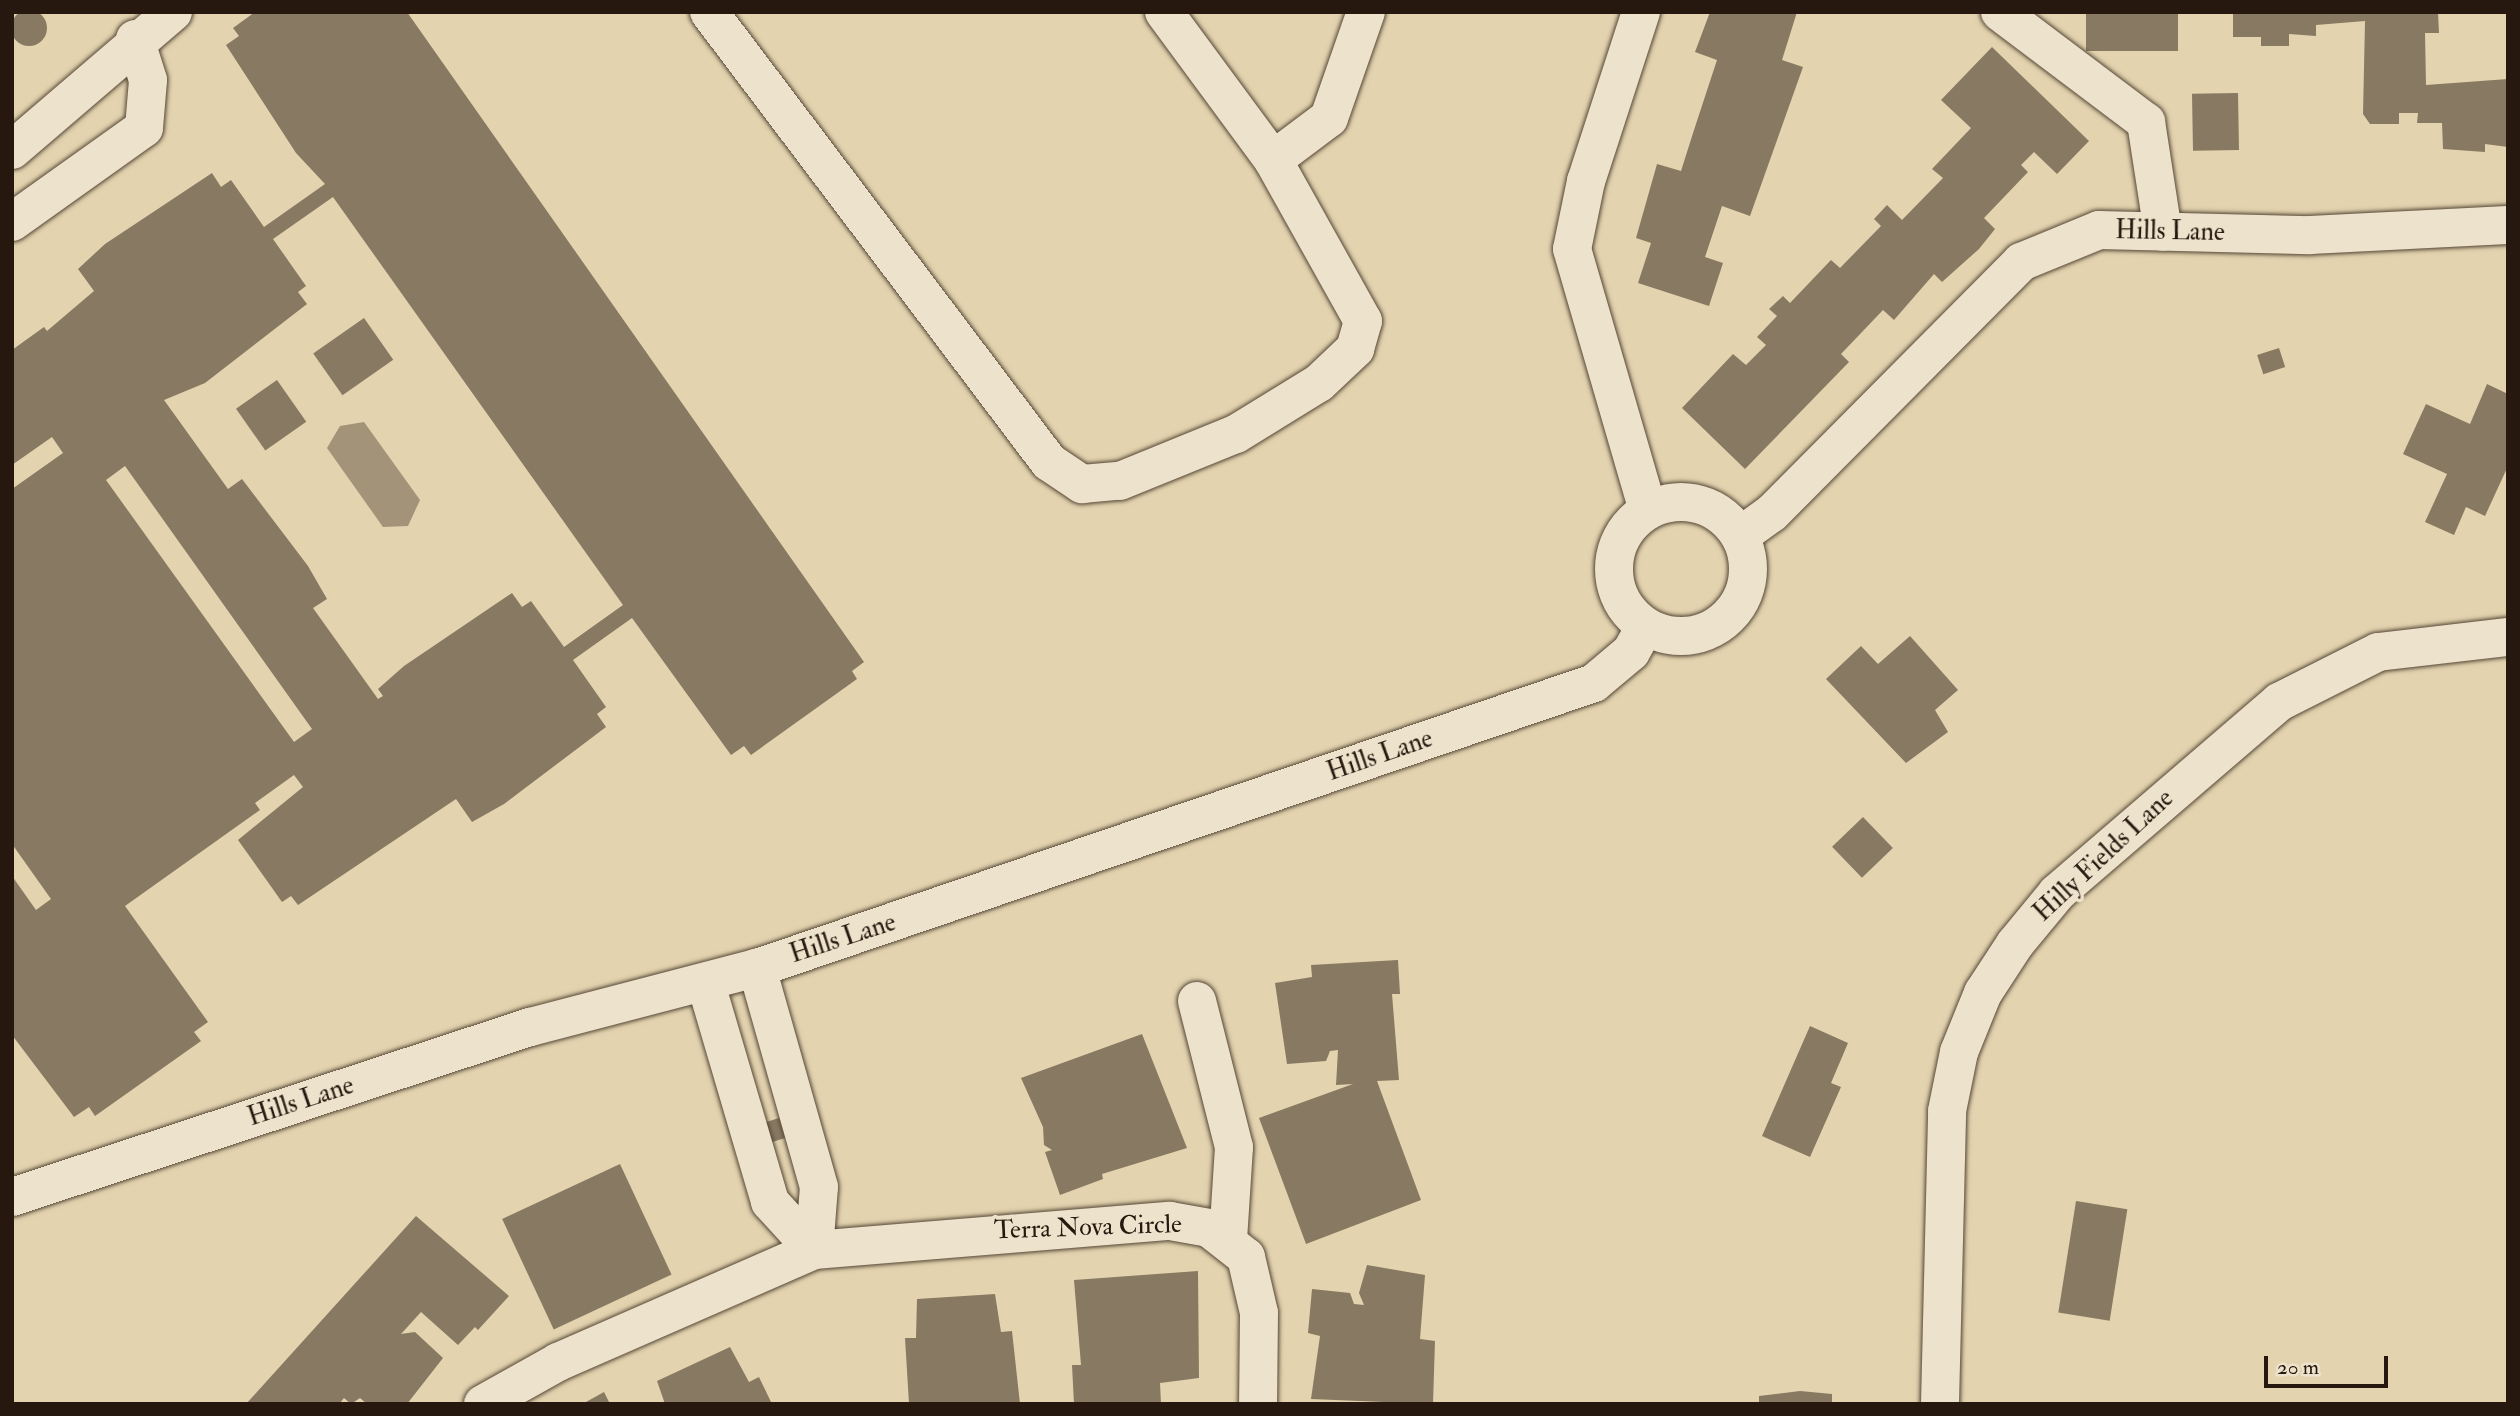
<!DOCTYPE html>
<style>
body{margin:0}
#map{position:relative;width:2520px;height:1416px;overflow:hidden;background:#e3d3af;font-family:"IM FELL Double Pica",serif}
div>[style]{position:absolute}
.water>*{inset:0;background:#a39378}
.building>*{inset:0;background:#887962;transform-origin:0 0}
.round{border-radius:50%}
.roads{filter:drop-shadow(0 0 2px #554736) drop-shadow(0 0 2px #554736)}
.minor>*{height:38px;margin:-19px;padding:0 19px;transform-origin:19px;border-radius:19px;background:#ede2cb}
.minor>.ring{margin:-19px;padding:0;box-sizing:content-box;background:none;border:38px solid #ede2cb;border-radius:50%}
span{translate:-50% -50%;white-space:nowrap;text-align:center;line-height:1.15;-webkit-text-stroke:7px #ede2cb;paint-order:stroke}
.street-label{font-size:26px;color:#26180e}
.frame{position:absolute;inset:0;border:14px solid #26180e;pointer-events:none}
.scale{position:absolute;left:2264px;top:1356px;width:124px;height:32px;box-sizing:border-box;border:4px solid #26180e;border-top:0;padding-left:9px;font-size:21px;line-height:24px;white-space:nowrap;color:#26180e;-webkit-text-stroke:5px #ede2cb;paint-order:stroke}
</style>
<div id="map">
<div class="water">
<div style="clip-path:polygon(364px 422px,420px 500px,408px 526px,383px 527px,327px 448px,340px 426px)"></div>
</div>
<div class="building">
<div class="round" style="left:11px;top:10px;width:36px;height:36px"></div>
<div style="clip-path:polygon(evenodd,255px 12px,407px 12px,864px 662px,852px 671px,857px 679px,751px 755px,744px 746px,731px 755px,632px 618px,573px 660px,606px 707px,597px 714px,606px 727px,504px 804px,472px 822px,456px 799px,298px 905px,291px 896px,282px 902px,238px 840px,303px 787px,294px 775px,255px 803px,260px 810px,125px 906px,208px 1022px,194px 1032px,201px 1041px,95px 1116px,89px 1107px,74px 1117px,12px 1035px,12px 876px,36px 910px,51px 899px,12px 844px,12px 489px,63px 453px,52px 437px,12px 465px,12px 350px,44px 327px,47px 331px,94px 291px,78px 269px,105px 244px,212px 173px,221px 187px,231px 180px,264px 227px,325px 184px,296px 153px,226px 45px,239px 36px,233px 28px,255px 12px,333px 197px,623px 605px,564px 647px,531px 601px,522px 607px,512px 593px,404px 666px,378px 689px,383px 696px,378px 699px,313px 608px,327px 599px,308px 566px,242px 479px,228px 489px,164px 400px,205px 383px,307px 304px,298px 292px,306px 286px,273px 239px,333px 197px,255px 12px,125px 466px,312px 729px,294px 742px,106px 480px,125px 466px)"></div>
<div style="clip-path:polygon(1710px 12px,1797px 12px,1782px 60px,1803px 67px,1750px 216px,1722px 206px,1705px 257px,1723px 263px,1709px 306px,1638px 283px,1651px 243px,1636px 238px,1657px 164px,1681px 171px,1694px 130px,1717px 60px,1695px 52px)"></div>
<div style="left:2086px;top:12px;width:92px;height:39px"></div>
<div style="clip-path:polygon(2233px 12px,2438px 12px,2439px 33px,2425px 33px,2426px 85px,2508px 79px,2508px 147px,2485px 144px,2485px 152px,2443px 149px,2442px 123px,2417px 123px,2418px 113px,2399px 113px,2399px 124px,2370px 124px,2363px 114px,2365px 21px,2316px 25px,2316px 36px,2289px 34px,2289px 46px,2261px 46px,2261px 37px,2233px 37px)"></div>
<div style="clip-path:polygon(1992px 47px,2089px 141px,2057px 174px,2034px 152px,2021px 165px,2028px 172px,1984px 218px,1995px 229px,1979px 249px,1942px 282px,1934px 274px,1894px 320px,1883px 310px,1841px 354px,1849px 362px,1745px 469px,1682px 408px,1733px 354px,1746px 365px,1766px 345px,1757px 337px,1777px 316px,1769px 309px,1783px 296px,1790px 303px,1831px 260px,1840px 268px,1881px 226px,1874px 219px,1887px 205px,1902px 220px,1943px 178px,1932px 169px,1971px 128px,1941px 100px)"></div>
<div style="left:2238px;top:93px;width:57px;height:46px;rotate:89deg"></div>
<div style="left:364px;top:318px;width:51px;height:62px;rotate:55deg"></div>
<div style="left:2279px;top:348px;width:20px;height:23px;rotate:72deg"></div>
<div style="left:277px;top:380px;width:51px;height:50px;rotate:55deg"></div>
<div style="clip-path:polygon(2487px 384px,2508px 394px,2508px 466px,2485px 516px,2466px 507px,2454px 535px,2425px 522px,2447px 474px,2403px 454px,2426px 404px,2470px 424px)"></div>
<div style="clip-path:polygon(1910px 636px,1958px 690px,1935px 710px,1948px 732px,1906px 763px,1826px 679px,1861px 646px,1878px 664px)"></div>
<div style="left:1863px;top:817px;width:43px;height:43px;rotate:46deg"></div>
<div style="clip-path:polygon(1398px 960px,1400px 994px,1392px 994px,1399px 1080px,1377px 1081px,1421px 1200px,1306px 1244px,1259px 1118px,1353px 1084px,1336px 1085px,1338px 1050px,1330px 1051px,1326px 1061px,1287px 1064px,1275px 983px,1312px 977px,1311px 965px)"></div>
<div style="clip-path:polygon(1810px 1026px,1848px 1043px,1831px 1083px,1841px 1087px,1810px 1157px,1762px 1136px)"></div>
<div style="clip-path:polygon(1142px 1034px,1187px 1148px,1102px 1174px,1103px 1179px,1060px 1195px,1045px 1152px,1052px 1150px,1044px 1145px,1043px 1127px,1021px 1078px)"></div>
<div style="left:779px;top:1118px;width:21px;height:15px;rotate:73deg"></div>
<div style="left:620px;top:1164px;width:122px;height:130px;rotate:65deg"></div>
<div style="left:2076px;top:1201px;width:52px;height:113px;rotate:9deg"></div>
<div style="clip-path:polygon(416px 1216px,509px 1296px,478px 1330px,475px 1327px,458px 1345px,421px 1312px,401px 1334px,415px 1332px,443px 1358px,407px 1404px,367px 1404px,360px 1398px,351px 1404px,344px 1398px,339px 1404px,246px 1404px)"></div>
<div style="clip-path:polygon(1367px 1265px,1425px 1275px,1420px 1339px,1435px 1341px,1433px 1404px,1311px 1399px,1320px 1336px,1308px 1333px,1312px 1289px,1350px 1293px,1354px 1304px,1364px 1305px,1359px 1293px)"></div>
<div style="clip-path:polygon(1198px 1271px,1199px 1378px,1160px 1383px,1161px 1404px,1074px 1404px,1072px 1365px,1081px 1365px,1074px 1280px)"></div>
<div style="clip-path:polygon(995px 1294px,1001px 1332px,1012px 1331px,1020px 1404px,909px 1404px,905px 1338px,916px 1338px,917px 1299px)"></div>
<div style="clip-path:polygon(730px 1347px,749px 1382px,759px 1377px,772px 1404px,665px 1404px,657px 1381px)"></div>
<div style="clip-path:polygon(1800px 1391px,1832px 1394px,1832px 1404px,1759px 1404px,1759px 1396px)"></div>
<div style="clip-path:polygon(604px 1392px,610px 1404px,587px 1404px,586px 1402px)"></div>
</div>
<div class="roads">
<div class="minor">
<div style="left:709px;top:12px;width:564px;rotate:52.93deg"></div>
<div style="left:1049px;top:462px;width:40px;rotate:34deg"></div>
<div style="left:1082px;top:484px;width:38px;rotate:-5deg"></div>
<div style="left:1120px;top:481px;width:125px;rotate:-22.1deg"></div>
<div style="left:1236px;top:434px;width:97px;rotate:-31.6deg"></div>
<div style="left:1319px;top:383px;width:50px;rotate:-43.4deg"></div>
<div style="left:1355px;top:349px;width:29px;rotate:-74deg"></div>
<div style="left:1363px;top:321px;width:184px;rotate:-119.2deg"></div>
<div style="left:1164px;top:12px;width:184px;rotate:53.6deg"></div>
<div style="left:1273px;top:160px;width:70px;rotate:-36.9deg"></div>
<div style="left:1329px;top:118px;width:112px;rotate:-70.8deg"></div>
<div style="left:1641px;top:12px;width:178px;rotate:108deg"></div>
<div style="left:1586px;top:181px;width:69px;rotate:101.6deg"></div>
<div style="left:1572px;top:249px;width:272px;rotate:73.8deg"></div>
<div style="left:2000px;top:12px;width:183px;rotate:37deg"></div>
<div style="left:2146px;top:122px;width:111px;rotate:81.2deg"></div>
<div style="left:12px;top:150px;width:212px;rotate:-40.6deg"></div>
<div style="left:12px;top:222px;width:162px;rotate:-35.5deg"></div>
<div style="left:144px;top:128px;width:48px;rotate:-85.2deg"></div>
<div style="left:148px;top:80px;width:43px;rotate:-107.6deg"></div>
<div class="ring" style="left:1614px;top:502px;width:96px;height:96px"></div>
<div style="left:1740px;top:536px;width:39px;rotate:-36deg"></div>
<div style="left:1772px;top:513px;width:354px;rotate:-45.2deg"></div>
<div style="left:2021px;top:262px;width:84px;rotate:-22.3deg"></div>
<div style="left:2099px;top:230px;width:211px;rotate:1.4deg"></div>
<div style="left:2310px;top:235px;width:198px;rotate:-2.9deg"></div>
<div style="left:706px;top:984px;width:227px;rotate:73.6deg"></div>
<div style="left:770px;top:1202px;width:65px;rotate:47.5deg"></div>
<div style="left:814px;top:1250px;width:63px;rotate:-85.5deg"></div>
<div style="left:819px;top:1187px;width:228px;rotate:-105.8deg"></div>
<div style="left:1197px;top:1001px;width:151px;rotate:75.8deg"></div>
<div style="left:1234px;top:1147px;width:93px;rotate:93.7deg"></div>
<div style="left:12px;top:1197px;width:545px;rotate:-18.17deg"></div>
<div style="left:530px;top:1027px;width:235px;rotate:-14.6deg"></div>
<div style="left:757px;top:968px;width:884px;rotate:-18.8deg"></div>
<div style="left:1594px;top:683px;width:48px;rotate:-40deg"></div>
<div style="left:1631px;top:652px;width:29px;rotate:-61deg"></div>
<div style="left:483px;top:1404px;width:86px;rotate:-29.2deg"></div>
<div style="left:558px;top:1362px;width:279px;rotate:-23.6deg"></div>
<div style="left:814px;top:1250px;width:357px;rotate:-4.7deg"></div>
<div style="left:1170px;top:1221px;width:40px;rotate:10deg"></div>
<div style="left:1209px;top:1228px;width:47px;rotate:38.1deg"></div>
<div style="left:1246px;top:1257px;width:57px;rotate:76.9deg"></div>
<div style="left:1259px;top:1313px;width:91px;rotate:90.6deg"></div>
<div style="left:1940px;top:1404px;width:293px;rotate:-88.6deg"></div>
<div style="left:1947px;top:1111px;width:60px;rotate:-78.5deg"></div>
<div style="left:1959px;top:1052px;width:64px;rotate:-67.9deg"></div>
<div style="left:1983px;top:993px;width:59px;rotate:-56.9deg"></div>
<div style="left:2015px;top:944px;width:66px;rotate:-50.5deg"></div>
<div style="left:2057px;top:893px;width:293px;rotate:-40.7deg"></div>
<div style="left:2279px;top:702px;width:111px;rotate:-26.8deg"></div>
<div style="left:2378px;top:652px;width:131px;rotate:-6.6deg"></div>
</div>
</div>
<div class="street-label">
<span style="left:2170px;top:232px;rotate:1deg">Hills Lane</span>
<span style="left:1380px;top:756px;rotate:-19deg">Hills Lane</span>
<span style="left:2104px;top:856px;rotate:-43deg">Hilly Fields Lane</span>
<span style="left:843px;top:939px;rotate:-18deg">Hills Lane</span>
<span style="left:301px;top:1102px;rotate:-18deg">Hills Lane</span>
<span style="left:1088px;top:1228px;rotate:-2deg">Terra Nova Circle</span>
</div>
<div class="frame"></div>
<div class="scale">20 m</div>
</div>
